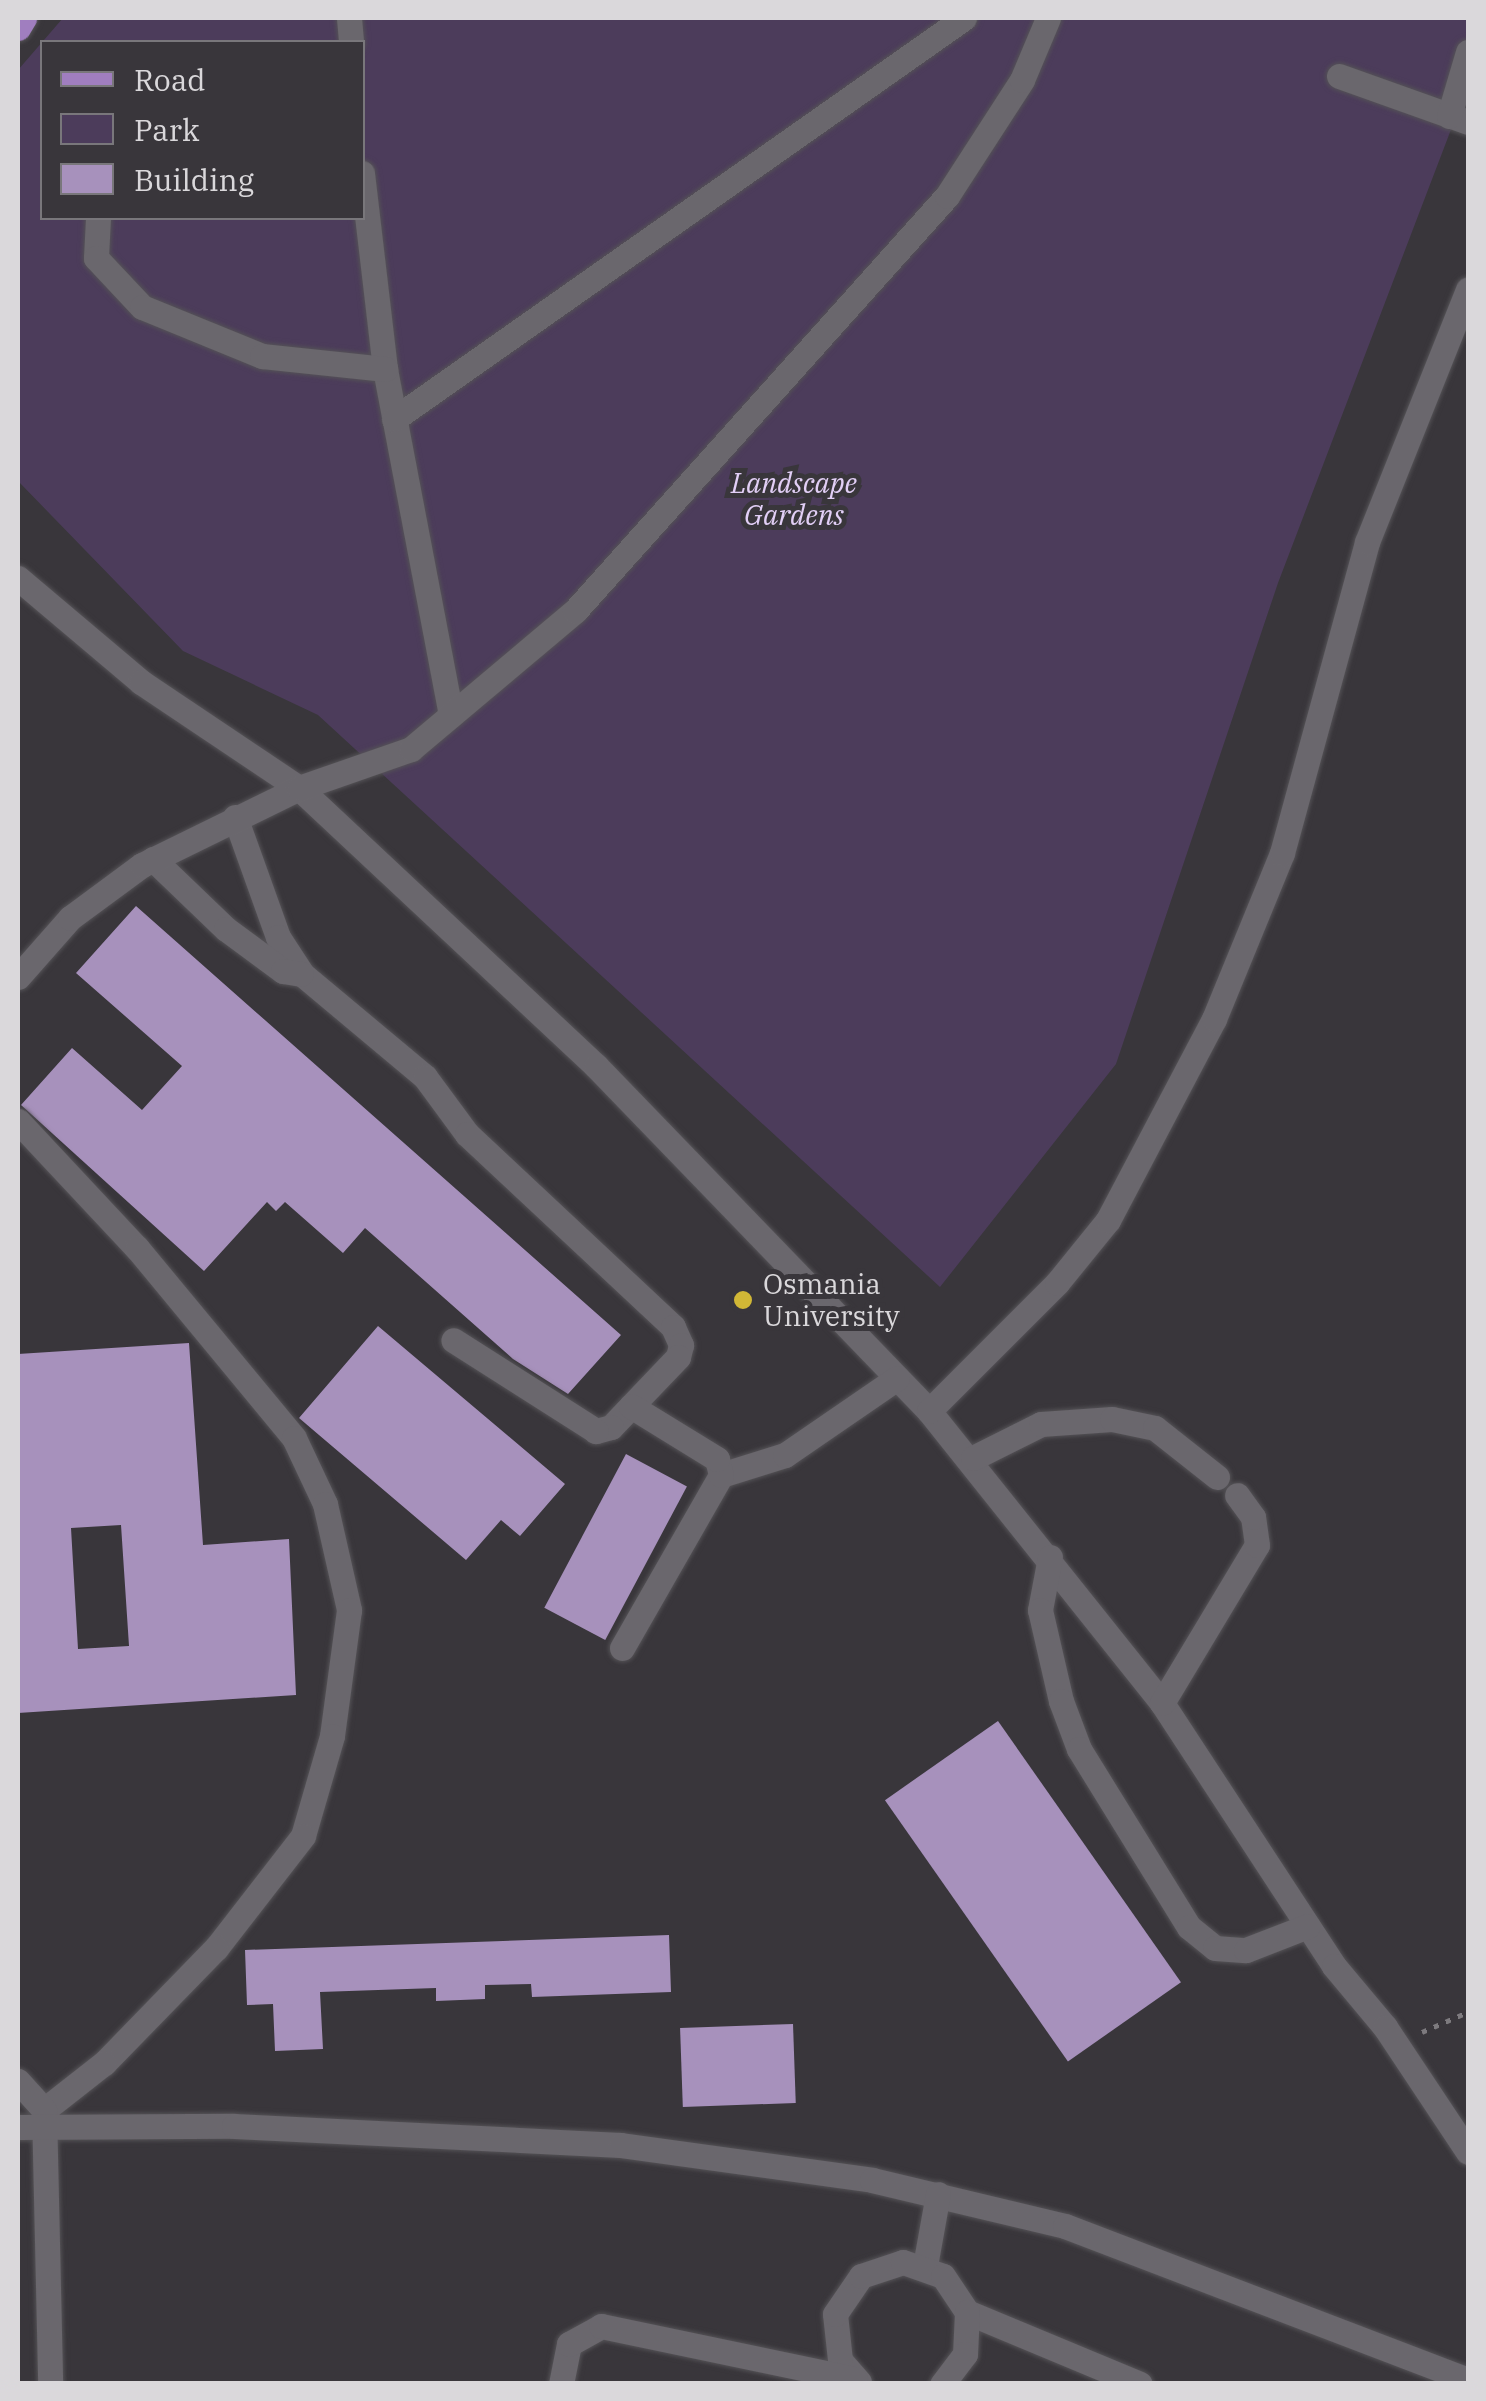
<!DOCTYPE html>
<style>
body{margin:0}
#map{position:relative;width:1486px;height:2401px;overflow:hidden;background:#39363b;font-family:"IBM Plex Serif",serif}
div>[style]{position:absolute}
.green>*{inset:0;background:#4c3c5b}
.building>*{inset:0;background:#a791bc;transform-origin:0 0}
.path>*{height:5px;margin-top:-2.5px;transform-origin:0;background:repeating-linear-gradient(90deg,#7d7a7e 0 5px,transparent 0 13px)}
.roads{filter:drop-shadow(0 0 2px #545256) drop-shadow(0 0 2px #545256)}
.minor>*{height:25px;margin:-12.5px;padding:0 12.5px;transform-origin:12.5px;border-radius:12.5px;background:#6a676d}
.major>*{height:25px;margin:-12.5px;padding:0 12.5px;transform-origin:12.5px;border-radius:12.5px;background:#a07ebf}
.dots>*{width:28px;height:28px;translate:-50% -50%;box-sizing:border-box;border:5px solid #39363b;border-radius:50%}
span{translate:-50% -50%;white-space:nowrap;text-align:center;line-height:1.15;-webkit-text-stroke:10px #39363b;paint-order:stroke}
.park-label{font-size:28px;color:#e2cff6;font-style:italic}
.poi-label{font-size:28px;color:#dad8db}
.left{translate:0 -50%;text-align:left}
.frame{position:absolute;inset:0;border:20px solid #dad8db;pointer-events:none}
.legend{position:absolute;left:40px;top:40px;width:325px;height:180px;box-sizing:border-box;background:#39363b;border:2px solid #79777b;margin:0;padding:12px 18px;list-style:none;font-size:30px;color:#dad8db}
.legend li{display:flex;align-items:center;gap:20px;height:50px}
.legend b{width:50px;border:2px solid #79777b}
</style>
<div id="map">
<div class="green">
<div style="clip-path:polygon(evenodd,63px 18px,1468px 18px,1468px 85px,1278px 583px,1116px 1064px,940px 1287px,318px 715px,183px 651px,18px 481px,18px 70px,63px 18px,42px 42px,362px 42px,362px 218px,42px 218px,42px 42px)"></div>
</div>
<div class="building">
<div style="clip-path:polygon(136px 906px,621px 1335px,568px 1394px,513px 1359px,365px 1228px,343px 1253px,285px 1202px,276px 1211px,267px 1202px,204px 1271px,21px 1105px,72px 1048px,142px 1110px,182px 1066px,76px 973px)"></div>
<div style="clip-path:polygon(378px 1326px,565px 1484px,520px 1536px,501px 1520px,466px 1560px,299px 1418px)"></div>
<div style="clip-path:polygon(evenodd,189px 1343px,203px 1545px,289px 1539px,296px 1695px,18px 1713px,18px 1354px,189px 1343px,121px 1525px,129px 1646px,78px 1649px,71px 1528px,121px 1525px)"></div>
<div style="left:626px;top:1454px;width:69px;height:174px;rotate:28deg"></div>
<div style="left:998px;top:1721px;width:319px;height:138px;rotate:55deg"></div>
<div style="clip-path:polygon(669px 1935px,671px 1992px,532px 1997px,531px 1984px,485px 1985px,485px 1999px,436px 2001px,436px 1988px,320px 1992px,323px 2049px,275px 2051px,273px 2004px,247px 2005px,245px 1950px)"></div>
<div style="left:793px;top:2024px;width:79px;height:113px;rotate:88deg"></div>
</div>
<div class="path">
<div style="left:1422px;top:2032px;width:50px;rotate:-23.5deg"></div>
</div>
<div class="roads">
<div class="minor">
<div style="left:349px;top:18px;width:24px;rotate:85deg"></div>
<div style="left:1339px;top:76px;width:137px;rotate:19.6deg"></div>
<div style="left:1449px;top:116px;width:67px;rotate:-73.5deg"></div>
<div style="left:362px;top:173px;width:197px;rotate:83.3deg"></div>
<div style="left:385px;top:369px;width:352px;rotate:79.2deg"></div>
<div style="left:98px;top:218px;width:40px;rotate:92.9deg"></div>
<div style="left:96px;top:258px;width:67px;rotate:46.8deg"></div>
<div style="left:142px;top:307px;width:130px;rotate:22.2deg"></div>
<div style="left:262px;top:356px;width:124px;rotate:6deg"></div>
<div style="left:394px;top:419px;width:697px;rotate:-35.13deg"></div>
<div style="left:18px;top:578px;width:161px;rotate:40.2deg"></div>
<div style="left:141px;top:682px;width:190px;rotate:33.9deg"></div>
<div style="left:299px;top:788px;width:407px;rotate:43.1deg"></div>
<div style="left:596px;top:1066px;width:479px;rotate:46deg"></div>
<div style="left:929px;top:1411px;width:374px;rotate:51.4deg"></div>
<div style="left:1162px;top:1703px;width:314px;rotate:56.8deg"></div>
<div style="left:1334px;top:1966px;width:80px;rotate:50.1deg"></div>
<div style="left:1385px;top:2027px;width:150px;rotate:56.4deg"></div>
<div style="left:235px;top:817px;width:127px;rotate:70.3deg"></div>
<div style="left:278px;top:937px;width:44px;rotate:57deg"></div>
<div style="left:302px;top:974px;width:160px;rotate:39.9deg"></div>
<div style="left:425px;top:1077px;width:71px;rotate:53.6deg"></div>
<div style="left:467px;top:1134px;width:282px;rotate:43.1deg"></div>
<div style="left:673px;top:1327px;width:20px;rotate:66deg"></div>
<div style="left:681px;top:1345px;width:12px;rotate:104deg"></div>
<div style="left:678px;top:1357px;width:97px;rotate:133.7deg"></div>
<div style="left:611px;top:1427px;width:16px;rotate:165deg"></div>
<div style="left:596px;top:1431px;width:169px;rotate:-147.5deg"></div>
<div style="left:153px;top:859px;width:101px;rotate:43.8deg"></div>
<div style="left:226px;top:929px;width:71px;rotate:36.4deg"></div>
<div style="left:283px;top:971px;width:18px;rotate:9deg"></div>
<div style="left:18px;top:977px;width:79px;rotate:-48.6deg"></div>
<div style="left:70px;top:918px;width:89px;rotate:-36.4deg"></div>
<div style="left:142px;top:865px;width:175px;rotate:-26.1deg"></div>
<div style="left:299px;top:788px;width:119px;rotate:-19.2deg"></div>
<div style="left:411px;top:749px;width:214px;rotate:-40.1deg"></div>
<div style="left:575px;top:611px;width:557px;rotate:-48.13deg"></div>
<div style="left:947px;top:196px;width:138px;rotate:-57.1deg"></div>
<div style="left:1022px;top:80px;width:67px;rotate:-67.2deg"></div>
<div style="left:18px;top:1121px;width:174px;rotate:46.9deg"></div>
<div style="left:137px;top:1248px;width:246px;rotate:50.4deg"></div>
<div style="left:294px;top:1438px;width:73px;rotate:64.8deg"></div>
<div style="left:325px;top:1504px;width:109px;rotate:77.2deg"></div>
<div style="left:349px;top:1610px;width:127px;rotate:97.7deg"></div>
<div style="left:332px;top:1736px;width:104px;rotate:106.2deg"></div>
<div style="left:303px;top:1836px;width:142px;rotate:127.8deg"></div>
<div style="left:216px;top:1948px;width:161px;rotate:134.2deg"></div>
<div style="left:104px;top:2063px;width:76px;rotate:141.9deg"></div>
<div style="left:44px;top:2110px;width:274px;rotate:88.7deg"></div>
<div style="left:929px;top:1411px;width:181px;rotate:-45deg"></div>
<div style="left:1057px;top:1283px;width:81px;rotate:-51deg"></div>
<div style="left:1108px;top:1220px;width:227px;rotate:-62.2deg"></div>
<div style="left:1214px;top:1019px;width:179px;rotate:-67.7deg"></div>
<div style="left:1282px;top:853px;width:322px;rotate:-74.7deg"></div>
<div style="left:1367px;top:542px;width:272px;rotate:-68.2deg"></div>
<div style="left:973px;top:1458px;width:76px;rotate:-26.6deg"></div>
<div style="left:1041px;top:1424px;width:71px;rotate:-4deg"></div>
<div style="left:1112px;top:1419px;width:44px;rotate:11.8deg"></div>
<div style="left:1155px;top:1428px;width:79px;rotate:38.3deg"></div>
<div style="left:721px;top:1475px;width:67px;rotate:-17.4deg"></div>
<div style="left:785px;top:1455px;width:136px;rotate:-34.5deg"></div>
<div style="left:1050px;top:1557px;width:54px;rotate:100.7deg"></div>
<div style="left:1040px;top:1610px;width:93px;rotate:77deg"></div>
<div style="left:1061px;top:1701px;width:51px;rotate:69.4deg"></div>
<div style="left:1079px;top:1749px;width:209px;rotate:58.3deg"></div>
<div style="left:1189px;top:1927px;width:33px;rotate:39deg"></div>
<div style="left:1215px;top:1948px;width:31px;rotate:4deg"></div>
<div style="left:1246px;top:1950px;width:66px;rotate:-21.2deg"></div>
<div style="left:622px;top:1648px;width:199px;rotate:-60.2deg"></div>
<div style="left:721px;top:1475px;width:16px;rotate:-104deg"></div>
<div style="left:717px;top:1459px;width:101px;rotate:-148.4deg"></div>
<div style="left:1162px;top:1703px;width:184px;rotate:-59deg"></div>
<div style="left:1257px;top:1545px;width:28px;rotate:-98deg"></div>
<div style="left:1253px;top:1517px;width:27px;rotate:-126deg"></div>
<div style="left:18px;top:2081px;width:39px;rotate:48deg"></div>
<div style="left:18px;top:2127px;width:216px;rotate:-0.3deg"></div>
<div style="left:234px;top:2126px;width:387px;rotate:2.8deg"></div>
<div style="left:621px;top:2145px;width:253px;rotate:7.9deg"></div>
<div style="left:872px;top:2180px;width:198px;rotate:13.4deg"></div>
<div style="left:1065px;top:2226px;width:431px;rotate:20.9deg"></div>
<div style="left:925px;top:2266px;width:73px;rotate:-79.8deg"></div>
<div style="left:967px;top:2312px;width:187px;rotate:22.6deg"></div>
<div style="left:859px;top:2382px;width:29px;rotate:-131deg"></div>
<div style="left:840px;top:2360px;width:46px;rotate:-96.2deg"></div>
<div style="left:835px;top:2314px;width:46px;rotate:-55.6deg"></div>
<div style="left:861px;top:2276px;width:44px;rotate:-18.4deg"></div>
<div style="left:903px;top:2262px;width:42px;rotate:19.3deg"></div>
<div style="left:943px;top:2276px;width:43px;rotate:56.3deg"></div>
<div style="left:967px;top:2312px;width:42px;rotate:92.7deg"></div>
<div style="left:965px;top:2354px;width:38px;rotate:127deg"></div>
<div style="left:561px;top:2384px;width:41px;rotate:-78.7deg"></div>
<div style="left:569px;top:2344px;width:37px;rotate:-29deg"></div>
<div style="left:601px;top:2326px;width:259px;rotate:11.8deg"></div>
</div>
<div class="major">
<div style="left:18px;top:28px;width:12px;rotate:-59deg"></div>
</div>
</div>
<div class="dots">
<div style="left:743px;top:1300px;background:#d1b736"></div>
</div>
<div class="park-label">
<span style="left:794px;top:499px">Landscape<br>Gardens</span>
</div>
<div class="poi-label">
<span class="left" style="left:763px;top:1300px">Osmania<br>University</span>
</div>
<div class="frame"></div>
<ul class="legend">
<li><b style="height:12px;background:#a07ebf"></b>Road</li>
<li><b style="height:28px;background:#4c3c5b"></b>Park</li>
<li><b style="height:28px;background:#a791bc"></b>Building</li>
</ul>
</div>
